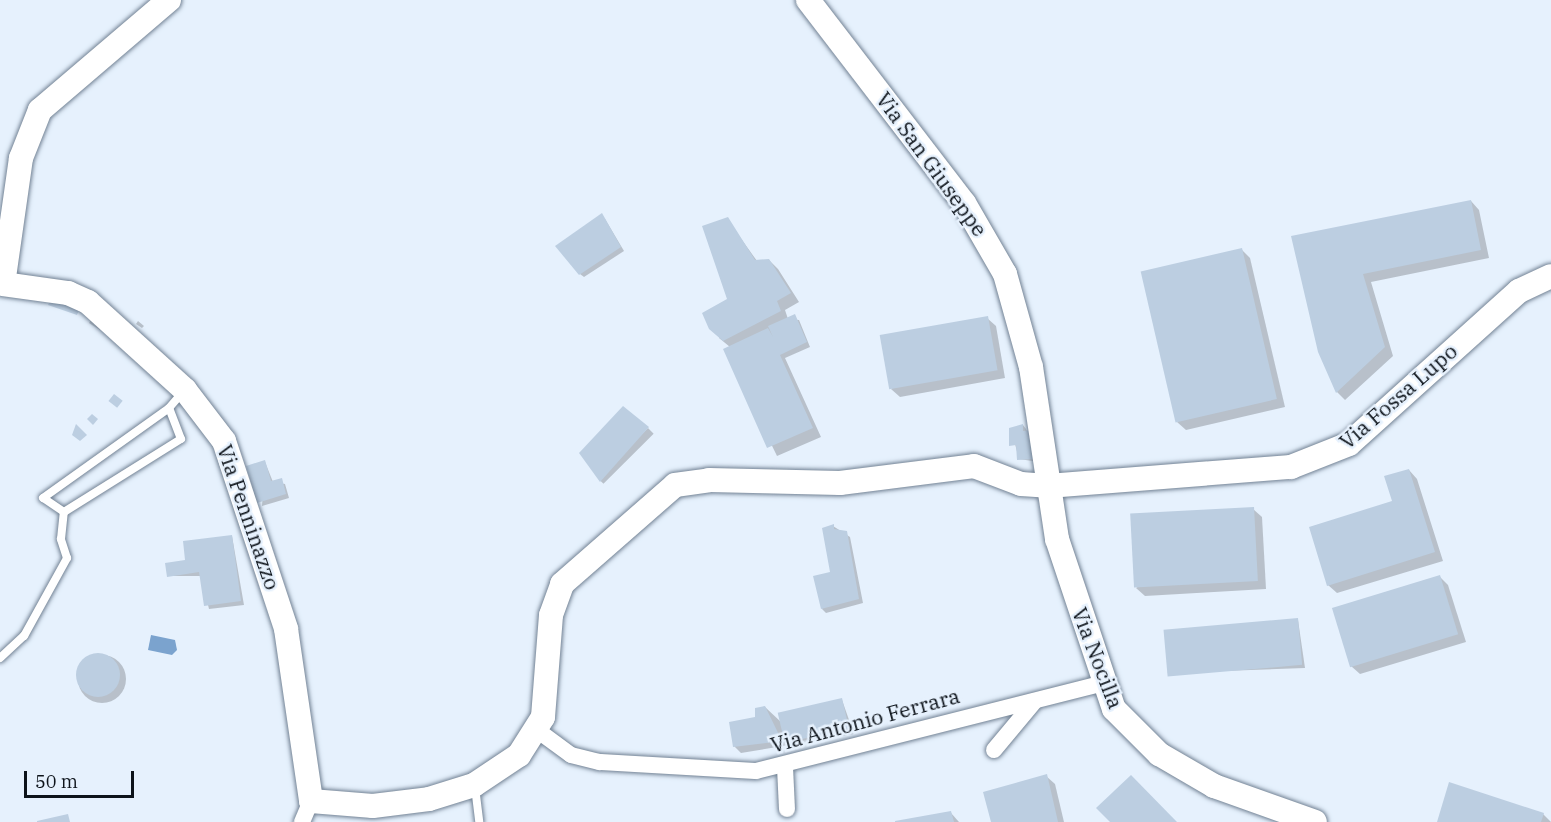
<!DOCTYPE html>
<style>
body{margin:0}
#map{position:relative;width:1551px;height:822px;overflow:hidden;background:#e6f1fd;font-family:"IBM Plex Serif",serif}
div>[style]{position:absolute}
.water>*{inset:0;background:#7ba3ce}
.shadow>*{inset:0;background:#0003;transform-origin:0 0}
.round{border-radius:50%}
.building>*{inset:0;background:#bccee1;transform-origin:0 0}
.roads{filter:drop-shadow(0 0 2px #728294) drop-shadow(0 0 2px #728294)}
.lane>*{height:8px;margin:-4px;padding:0 4px;transform-origin:4px;border-radius:4px;background:#fff}
.street>*{height:16px;margin:-8px;padding:0 8px;transform-origin:8px;border-radius:8px;background:#fff}
.secondary>*{height:24px;margin:-12px;padding:0 12px;transform-origin:12px;border-radius:12px;background:#fff}
span{translate:-50% -50%;white-space:nowrap;text-align:center;line-height:1.15;-webkit-text-stroke:5px #e6f1fd;paint-order:stroke}
.street-label{font-size:21px;color:#0d131a}
.scale{position:absolute;left:24px;top:771px;width:110px;height:27px;box-sizing:border-box;border:3px solid #0d131a;border-top:0;padding-left:8px;font-size:18px;line-height:21px;white-space:nowrap;color:#0d131a;-webkit-text-stroke:4px #e6f1fd;paint-order:stroke}
</style>
<div id="map">
<div class="water">
<div style="clip-path:polygon(151px 635px,175px 640px,177px 650px,172px 655px,148px 650px)"></div>
</div>
<div class="shadow">
<div style="clip-path:polygon(1471px 201px,1479px 210px,1489px 258px,1371px 282px,1393px 356px,1345px 400px,1337px 392px,1292px 237px)"></div>
<div style="clip-path:polygon(605px 219px,624px 251px,584px 277px,580px 274px)"></div>
<div style="clip-path:polygon(727px 219px,757px 261px,769px 260px,778px 269px,799px 302px,785px 310px,788px 319px,799px 320px,810px 347px,785px 358px,821px 437px,777px 456px,725px 349px,730px 347px,719px 338px,729px 300px)"></div>
<div style="clip-path:polygon(1242px 250px,1250px 258px,1285px 407px,1186px 430px,1177px 422px)"></div>
<div style="clip-path:polygon(987px 318px,996px 326px,1005px 378px,900px 397px,891px 389px)"></div>
<div style="clip-path:polygon(91px 320px,102px 328px,100px 330px,89px 323px)"></div>
<div style="clip-path:polygon(138px 321px,144px 326px,142px 328px,136px 324px)"></div>
<div style="clip-path:polygon(1023px 425px,1026px 429px,1039px 462px,1019px 459px,1011px 429px)"></div>
<div style="left:648px;top:428px;width:8px;height:71px;rotate:45deg"></div>
<div style="clip-path:polygon(265px 462px,273px 482px,285px 484px,289px 498px,262px 506px)"></div>
<div style="clip-path:polygon(1409px 470px,1417px 479px,1443px 561px,1337px 593px,1328px 585px,1394px 502px)"></div>
<div style="clip-path:polygon(1253px 509px,1262px 517px,1266px 589px,1145px 596px,1136px 588px)"></div>
<div style="clip-path:polygon(833px 526px,850px 537px,863px 603px,826px 613px,822px 609px,832px 573px)"></div>
<div style="clip-path:polygon(232px 536px,244px 605px,209px 609px,201px 576px,168px 576px)"></div>
<div style="clip-path:polygon(1439px 576px,1448px 585px,1466px 642px,1360px 674px,1351px 666px)"></div>
<div style="clip-path:polygon(1298px 620px,1305px 668px,1167px 673px)"></div>
<div class="round" style="left:78px;top:655px;width:48px;height:48px"></div>
<div style="clip-path:polygon(842px 700px,854px 734px,741px 753px,734px 746px,765px 707px,781px 722px)"></div>
<div style="clip-path:polygon(1046px 776px,1055px 784px,1064px 822px,992px 822px)"></div>
<div style="clip-path:polygon(951px 813px,959px 822px,897px 822px)"></div>
<div style="clip-path:polygon(1543px 814px,1551px 822px,1438px 822px)"></div>
</div>
<div class="building">
<div style="clip-path:polygon(1471px 200px,1481px 250px,1363px 274px,1385px 347px,1336px 393px,1318px 352px,1291px 236px)"></div>
<div style="clip-path:polygon(602px 213px,621px 247px,579px 275px,555px 246px)"></div>
<div style="clip-path:polygon(728px 217px,755px 260px,769px 259px,791px 293px,777px 301px,781px 311px,723px 341px,709px 329px,702px 313px,727px 299px,702px 226px)"></div>
<div style="left:1242px;top:248px;width:155px;height:104px;rotate:77deg"></div>
<div style="clip-path:polygon(51px 299px,79px 310px,77px 315px,48px 305px)"></div>
<div style="clip-path:polygon(795px 314px,807px 342px,780px 355px,813px 428px,767px 448px,723px 349px,768px 328px,773px 337px,768px 326px)"></div>
<div style="left:988px;top:316px;width:55px;height:110px;rotate:80deg"></div>
<div style="left:114px;top:394px;width:11px;height:9px;rotate:38deg"></div>
<div style="clip-path:polygon(623px 406px,649px 427px,600px 482px,579px 453px)"></div>
<div style="clip-path:polygon(92px 414px,98px 419px,93px 425px,87px 419px)"></div>
<div style="clip-path:polygon(76px 424px,87px 435px,80px 441px,72px 435px)"></div>
<div style="clip-path:polygon(1023px 424px,1023px 431px,1034px 430px,1036px 459px,1017px 460px,1016px 445px,1009px 446px,1009px 428px)"></div>
<div style="clip-path:polygon(265px 460px,271px 481px,282px 478px,286px 494px,257px 503px,246px 466px)"></div>
<div style="clip-path:polygon(1409px 469px,1435px 552px,1327px 586px,1309px 527px,1392px 501px,1384px 476px)"></div>
<div style="left:1254px;top:507px;width:74px;height:124px;rotate:87deg"></div>
<div style="clip-path:polygon(834px 524px,834px 529px,847px 531px,859px 599px,821px 609px,813px 576px,830px 572px,822px 528px)"></div>
<div style="clip-path:polygon(232px 535px,241px 601px,204px 606px,199px 572px,167px 577px,165px 563px,185px 560px,183px 541px)"></div>
<div style="left:1440px;top:575px;width:62px;height:113px;rotate:73deg"></div>
<div style="left:1298px;top:618px;width:47px;height:135px;rotate:85deg"></div>
<div class="round" style="left:76px;top:653px;width:44px;height:44px"></div>
<div style="left:842px;top:698px;width:31px;height:66px;rotate:77deg"></div>
<div style="clip-path:polygon(765px 706px,782px 741px,733px 747px,729px 722px,755px 717px,755px 708px)"></div>
<div style="clip-path:polygon(1047px 774px,1058px 822px,991px 822px,983px 792px)"></div>
<div style="clip-path:polygon(1131px 775px,1177px 822px,1110px 822px,1096px 808px)"></div>
<div style="clip-path:polygon(1449px 782px,1544px 813px,1541px 822px,1437px 822px)"></div>
<div style="clip-path:polygon(951px 811px,954px 822px,895px 822px,895px 821px)"></div>
<div style="clip-path:polygon(68px 814px,70px 822px,37px 822px,37px 821px)"></div>
</div>
<div class="roads">
<div class="lane">
<div style="left:64px;top:512px;width:138px;rotate:-32deg"></div>
<div style="left:181px;top:439px;width:33px;rotate:-111deg"></div>
<div style="left:0;top:658px;width:33px;rotate:-43deg"></div>
<div style="left:24px;top:636px;width:89px;rotate:-61.1deg"></div>
<div style="left:67px;top:558px;width:20px;rotate:-108deg"></div>
<div style="left:61px;top:539px;width:27px;rotate:-84deg"></div>
<div style="left:64px;top:512px;width:25px;rotate:-146deg"></div>
<div style="left:43px;top:498px;width:155px;rotate:-35.5deg"></div>
<div style="left:169px;top:408px;width:21px;rotate:-49deg"></div>
<div style="left:475px;top:787px;width:35px;rotate:83deg"></div>
</div>
<div class="street">
<div style="left:537px;top:730px;width:42px;rotate:36.3deg"></div>
<div style="left:571px;top:755px;width:30px;rotate:14deg"></div>
<div style="left:600px;top:762px;width:156px;rotate:3.3deg"></div>
<div style="left:756px;top:771px;width:358px;rotate:-14.2deg"></div>
<div style="left:994px;top:750px;width:64px;rotate:-50.1deg"></div>
<div style="left:785px;top:767px;width:42px;rotate:87.3deg"></div>
<div style="left:302px;top:822px;width:23px;rotate:-67deg"></div>
</div>
<div class="secondary">
<div style="left:169px;top:0;width:170px;rotate:139.5deg"></div>
<div style="left:40px;top:110px;width:52px;rotate:111.6deg"></div>
<div style="left:21px;top:158px;width:127px;rotate:98.1deg"></div>
<div style="left:3px;top:284px;width:66px;rotate:7.9deg"></div>
<div style="left:68px;top:293px;width:22px;rotate:24deg"></div>
<div style="left:88px;top:302px;width:131px;rotate:42.2deg"></div>
<div style="left:185px;top:390px;width:64px;rotate:52.6deg"></div>
<div style="left:224px;top:441px;width:198px;rotate:71.7deg"></div>
<div style="left:286px;top:629px;width:174px;rotate:81.7deg"></div>
<div style="left:311px;top:801px;width:62px;rotate:4.6deg"></div>
<div style="left:373px;top:806px;width:56px;rotate:-7.1deg"></div>
<div style="left:429px;top:799px;width:47px;rotate:-17.3deg"></div>
<div style="left:474px;top:785px;width:54px;rotate:-33.7deg"></div>
<div style="left:519px;top:755px;width:45px;rotate:-57.7deg"></div>
<div style="left:543px;top:717px;width:102px;rotate:-85.5deg"></div>
<div style="left:551px;top:615px;width:33px;rotate:-70deg"></div>
<div style="left:562px;top:584px;width:150px;rotate:-41.2deg"></div>
<div style="left:675px;top:485px;width:34px;rotate:-8deg"></div>
<div style="left:709px;top:480px;width:131px;rotate:1.3deg"></div>
<div style="left:840px;top:483px;width:135px;rotate:-7.2deg"></div>
<div style="left:974px;top:466px;width:50px;rotate:21deg"></div>
<div style="left:1021px;top:484px;width:27px;rotate:4deg"></div>
<div style="left:1048px;top:486px;width:244px;rotate:-4.5deg"></div>
<div style="left:1291px;top:467px;width:62px;rotate:-21.6deg"></div>
<div style="left:1349px;top:444px;width:229px;rotate:-42deg"></div>
<div style="left:1519px;top:291px;width:35px;rotate:-25deg"></div>
<div style="left:808px;top:0;width:256px;rotate:52.5deg"></div>
<div style="left:964px;top:203px;width:82px;rotate:60deg"></div>
<div style="left:1005px;top:274px;width:97px;rotate:74.4deg"></div>
<div style="left:1031px;top:367px;width:174px;rotate:81.4deg"></div>
<div style="left:1057px;top:539px;width:179px;rotate:71.5deg"></div>
<div style="left:1114px;top:709px;width:64px;rotate:45deg"></div>
<div style="left:1159px;top:754px;width:64px;rotate:30.2deg"></div>
<div style="left:1214px;top:786px;width:107px;rotate:19.6deg"></div>
</div>
</div>
<div class="street-label">
<span style="left:932px;top:164px;rotate:54deg">Via San Giuseppe</span>
<span style="left:1398px;top:396px;rotate:-41deg">Via Fossa Lupo</span>
<span style="left:249px;top:517px;rotate:71deg">Via Penninazzo</span>
<span style="left:1098px;top:658px;rotate:69deg">Via Nocilla</span>
<span style="left:865px;top:720px;rotate:-15deg">Via Antonio Ferrara</span>
</div>
<div class="scale">50 m</div>
</div>
